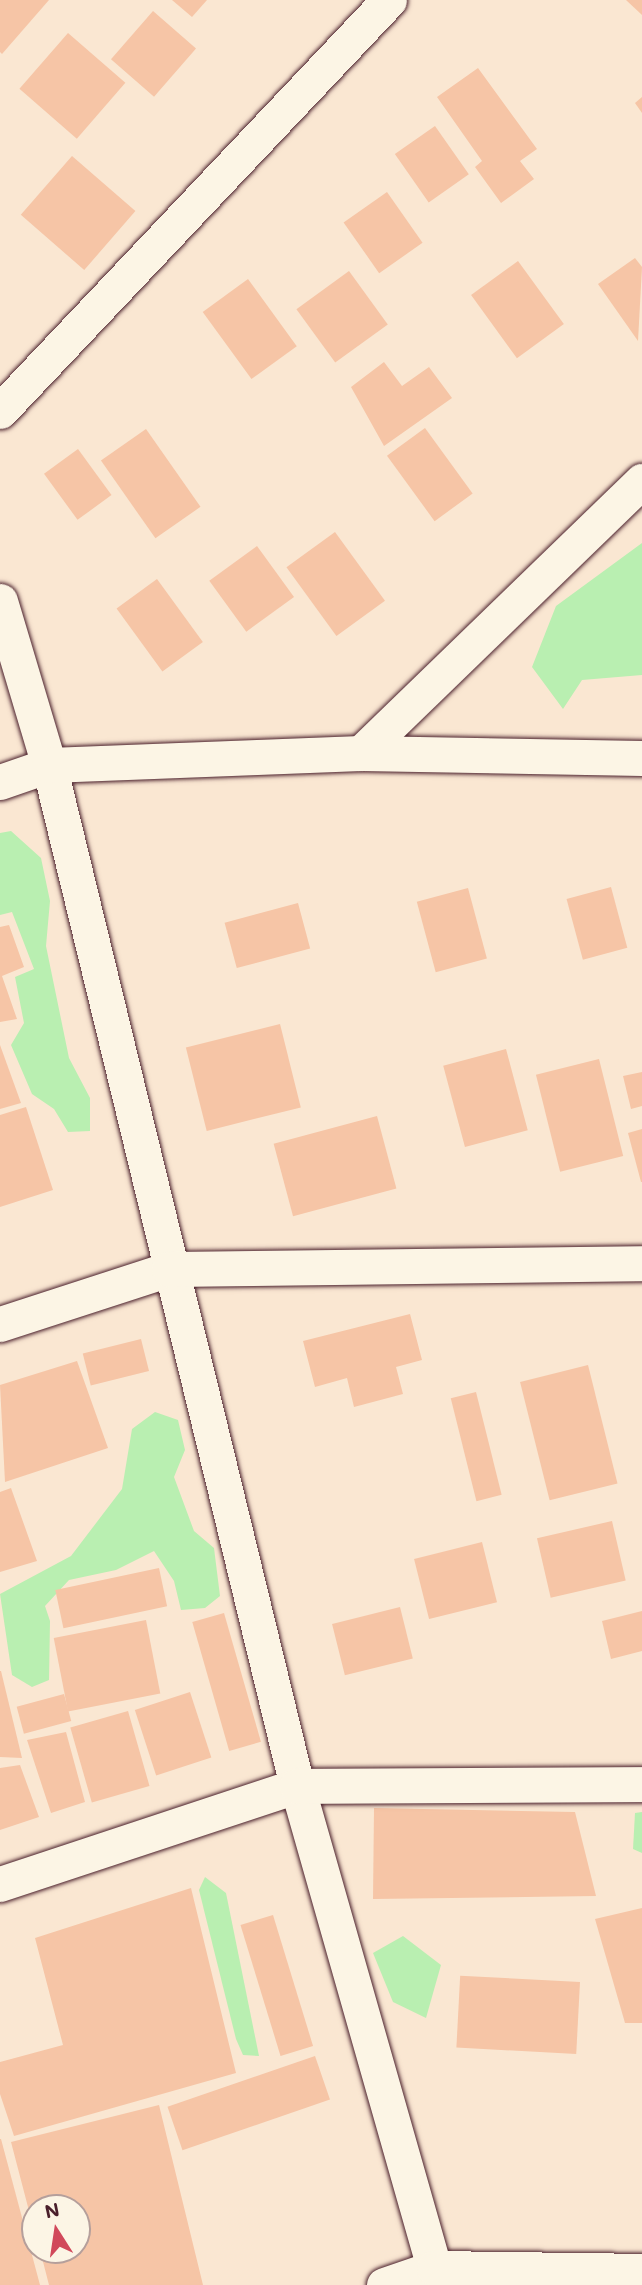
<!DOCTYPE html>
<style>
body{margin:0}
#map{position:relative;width:642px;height:2285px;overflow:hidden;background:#fae7d2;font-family:Mali,sans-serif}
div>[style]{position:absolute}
.green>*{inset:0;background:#b9efb1}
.building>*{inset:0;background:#f6c5a6;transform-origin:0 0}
.roads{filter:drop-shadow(0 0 2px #4a1f2b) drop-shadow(0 0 2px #4a1f2b)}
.minor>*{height:35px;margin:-17.5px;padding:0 17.5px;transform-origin:17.5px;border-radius:17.5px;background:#fcf5e5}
span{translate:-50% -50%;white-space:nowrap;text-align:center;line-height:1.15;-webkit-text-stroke:7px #fcf5e5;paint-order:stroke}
.north{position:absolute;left:21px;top:2194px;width:70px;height:70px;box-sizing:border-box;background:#fcf5e5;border:2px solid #b59f9b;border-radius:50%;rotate:348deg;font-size:19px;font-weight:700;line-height:28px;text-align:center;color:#4a1f2b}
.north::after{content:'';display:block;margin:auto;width:24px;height:32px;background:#d1495b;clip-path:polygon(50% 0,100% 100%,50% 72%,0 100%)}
</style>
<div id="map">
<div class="green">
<div style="clip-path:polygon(642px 543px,642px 675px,582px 680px,563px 709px,532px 667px,556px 606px)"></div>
<div style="clip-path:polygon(11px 831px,41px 858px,50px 901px,46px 946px,69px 1058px,90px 1098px,90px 1131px,68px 1132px,54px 1109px,32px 1094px,11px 1045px,24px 1023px,15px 977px,34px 969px,12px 912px,0 915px,0 833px)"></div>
<div style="clip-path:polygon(155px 1412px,178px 1420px,185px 1450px,174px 1477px,194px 1531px,214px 1548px,220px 1596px,205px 1608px,181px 1610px,174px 1581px,154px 1551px,116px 1570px,69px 1580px,45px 1606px,50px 1621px,49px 1680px,32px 1687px,12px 1675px,0 1594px,71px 1556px,122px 1489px,132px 1429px)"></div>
<div style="clip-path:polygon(642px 1812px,642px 1853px,633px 1849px,635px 1813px)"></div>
<div style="clip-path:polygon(205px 1877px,226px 1893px,259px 2056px,243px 2055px,236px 2039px,199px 1890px)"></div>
<div style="clip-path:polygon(403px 1936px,441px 1965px,426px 2018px,393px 2002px,373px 1953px)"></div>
</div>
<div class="building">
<div style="clip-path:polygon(0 0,49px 0,2px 54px,0 52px)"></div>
<div style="clip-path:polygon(172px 0,207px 0,192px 17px)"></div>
<div style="clip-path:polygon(626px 0,642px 0,642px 15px)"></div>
<div style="left:153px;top:11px;width:57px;height:64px;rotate:41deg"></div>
<div style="left:68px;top:33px;width:76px;height:74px;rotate:41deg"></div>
<div style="clip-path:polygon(478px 68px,537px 149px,520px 161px,534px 179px,501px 203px,475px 167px,482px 161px,437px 97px)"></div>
<div style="clip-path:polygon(642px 97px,642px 113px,635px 103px)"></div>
<div style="left:435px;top:126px;width:59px;height:49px;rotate:55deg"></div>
<div style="left:72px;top:156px;width:84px;height:78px;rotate:41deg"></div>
<div style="left:387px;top:192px;width:62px;height:53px;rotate:55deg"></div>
<div style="clip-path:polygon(635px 258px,642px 267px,638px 341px,598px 284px)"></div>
<div style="left:518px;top:261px;width:78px;height:58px;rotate:54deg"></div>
<div style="left:349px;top:271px;width:66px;height:65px;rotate:54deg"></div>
<div style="left:248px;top:279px;width:83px;height:56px;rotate:54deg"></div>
<div style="clip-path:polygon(384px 362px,402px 386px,429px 367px,452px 398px,384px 446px,351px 387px)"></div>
<div style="left:425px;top:428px;width:81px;height:47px;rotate:54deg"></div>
<div style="left:146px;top:429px;width:95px;height:55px;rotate:55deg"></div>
<div style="left:78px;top:449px;width:57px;height:42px;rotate:54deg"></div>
<div style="left:335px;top:532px;width:85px;height:60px;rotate:54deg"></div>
<div style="left:257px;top:546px;width:63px;height:59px;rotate:54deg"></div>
<div style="left:157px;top:579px;width:78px;height:50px;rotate:54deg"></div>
<div style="left:611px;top:887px;width:63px;height:46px;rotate:75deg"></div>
<div style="left:468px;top:888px;width:73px;height:53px;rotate:75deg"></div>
<div style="left:298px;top:903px;width:47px;height:76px;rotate:75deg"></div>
<div style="clip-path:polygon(9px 925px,24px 967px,2px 976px,17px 1019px,0 1022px,0 927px)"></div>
<div style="left:280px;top:1024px;width:86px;height:97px;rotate:76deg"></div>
<div style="clip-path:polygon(0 1045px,21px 1103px,0 1109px)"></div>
<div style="left:506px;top:1049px;width:84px;height:65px;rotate:75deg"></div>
<div style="left:599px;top:1059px;width:100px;height:65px;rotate:76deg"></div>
<div style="clip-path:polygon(642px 1072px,642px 1106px,631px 1109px,623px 1076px)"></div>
<div style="clip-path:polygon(26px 1107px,53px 1190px,0 1207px,0 1115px)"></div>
<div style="left:377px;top:1116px;width:75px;height:107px;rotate:75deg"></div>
<div style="clip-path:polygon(642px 1129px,642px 1182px,641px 1182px,628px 1133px)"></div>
<div style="clip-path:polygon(410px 1314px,422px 1360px,396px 1367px,403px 1394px,354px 1407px,347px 1378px,315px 1387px,303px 1341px)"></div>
<div style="left:141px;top:1339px;width:33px;height:60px;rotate:76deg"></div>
<div style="clip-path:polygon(77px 1361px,108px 1448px,5px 1482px,0 1385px)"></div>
<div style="left:588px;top:1365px;width:122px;height:70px;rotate:76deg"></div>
<div style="left:476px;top:1392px;width:106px;height:26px;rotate:76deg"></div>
<div style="clip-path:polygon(11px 1488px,37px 1561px,0 1572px,0 1492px)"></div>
<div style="left:612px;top:1521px;width:61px;height:77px;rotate:77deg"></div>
<div style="left:482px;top:1542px;width:62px;height:70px;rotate:76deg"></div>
<div style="left:159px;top:1568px;width:39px;height:106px;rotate:78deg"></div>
<div style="left:400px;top:1607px;width:53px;height:70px;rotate:76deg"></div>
<div style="clip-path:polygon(642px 1611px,642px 1651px,611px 1659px,602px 1621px)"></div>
<div style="left:224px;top:1613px;width:134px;height:33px;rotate:74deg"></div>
<div style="left:146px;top:1620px;width:75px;height:94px;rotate:79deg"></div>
<div style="clip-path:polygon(0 1671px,1px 1671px,22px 1758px,0 1757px)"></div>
<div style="left:190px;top:1692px;width:69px;height:58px;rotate:72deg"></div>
<div style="left:64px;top:1694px;width:28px;height:49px;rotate:75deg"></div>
<div style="left:128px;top:1711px;width:78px;height:60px;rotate:74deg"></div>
<div style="clip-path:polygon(66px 1732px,85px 1802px,51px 1813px,27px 1740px)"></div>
<div style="clip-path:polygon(20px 1765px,39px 1817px,0 1830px,0 1768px)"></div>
<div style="clip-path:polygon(374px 1808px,575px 1812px,596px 1896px,373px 1899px)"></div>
<div style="clip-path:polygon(191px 1888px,236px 2073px,14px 2136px,0 2094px,0 2062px,63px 2045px,35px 1938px)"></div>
<div style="clip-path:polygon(642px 1908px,642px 2023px,625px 2023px,595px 1919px)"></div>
<div style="left:273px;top:1915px;width:137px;height:34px;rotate:73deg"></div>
<div style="left:580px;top:1982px;width:72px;height:120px;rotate:93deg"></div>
<div style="left:315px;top:2056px;width:46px;height:156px;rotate:71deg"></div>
<div style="clip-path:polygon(159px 2105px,203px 2285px,49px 2285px,40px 2250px,77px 2250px,77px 2208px,35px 2208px,34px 2230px,11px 2142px)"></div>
<div style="clip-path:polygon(0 2139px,1px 2139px,40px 2285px,0 2285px)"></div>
</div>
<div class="roads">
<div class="minor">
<div style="left:0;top:411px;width:566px;rotate:-46.58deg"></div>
<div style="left:0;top:601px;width:171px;rotate:73.4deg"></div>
<div style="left:49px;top:765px;width:1051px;rotate:76.35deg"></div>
<div style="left:297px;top:1786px;width:519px;rotate:74.12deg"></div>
<div style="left:361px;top:753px;width:391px;rotate:-44.1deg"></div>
<div style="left:0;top:782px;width:52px;rotate:-19.1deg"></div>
<div style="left:49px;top:765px;width:312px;rotate:-2.2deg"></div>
<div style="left:361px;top:753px;width:281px;rotate:1deg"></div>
<div style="left:0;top:1324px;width:178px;rotate:-18deg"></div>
<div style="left:169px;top:1269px;width:473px;rotate:-0.7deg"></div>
<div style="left:0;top:1884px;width:313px;rotate:-18.3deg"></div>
<div style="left:297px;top:1786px;width:345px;rotate:-0.3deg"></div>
<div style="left:384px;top:2285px;width:53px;rotate:-18.8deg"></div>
<div style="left:434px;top:2268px;width:208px;rotate:0.8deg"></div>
</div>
</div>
<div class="north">N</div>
</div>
